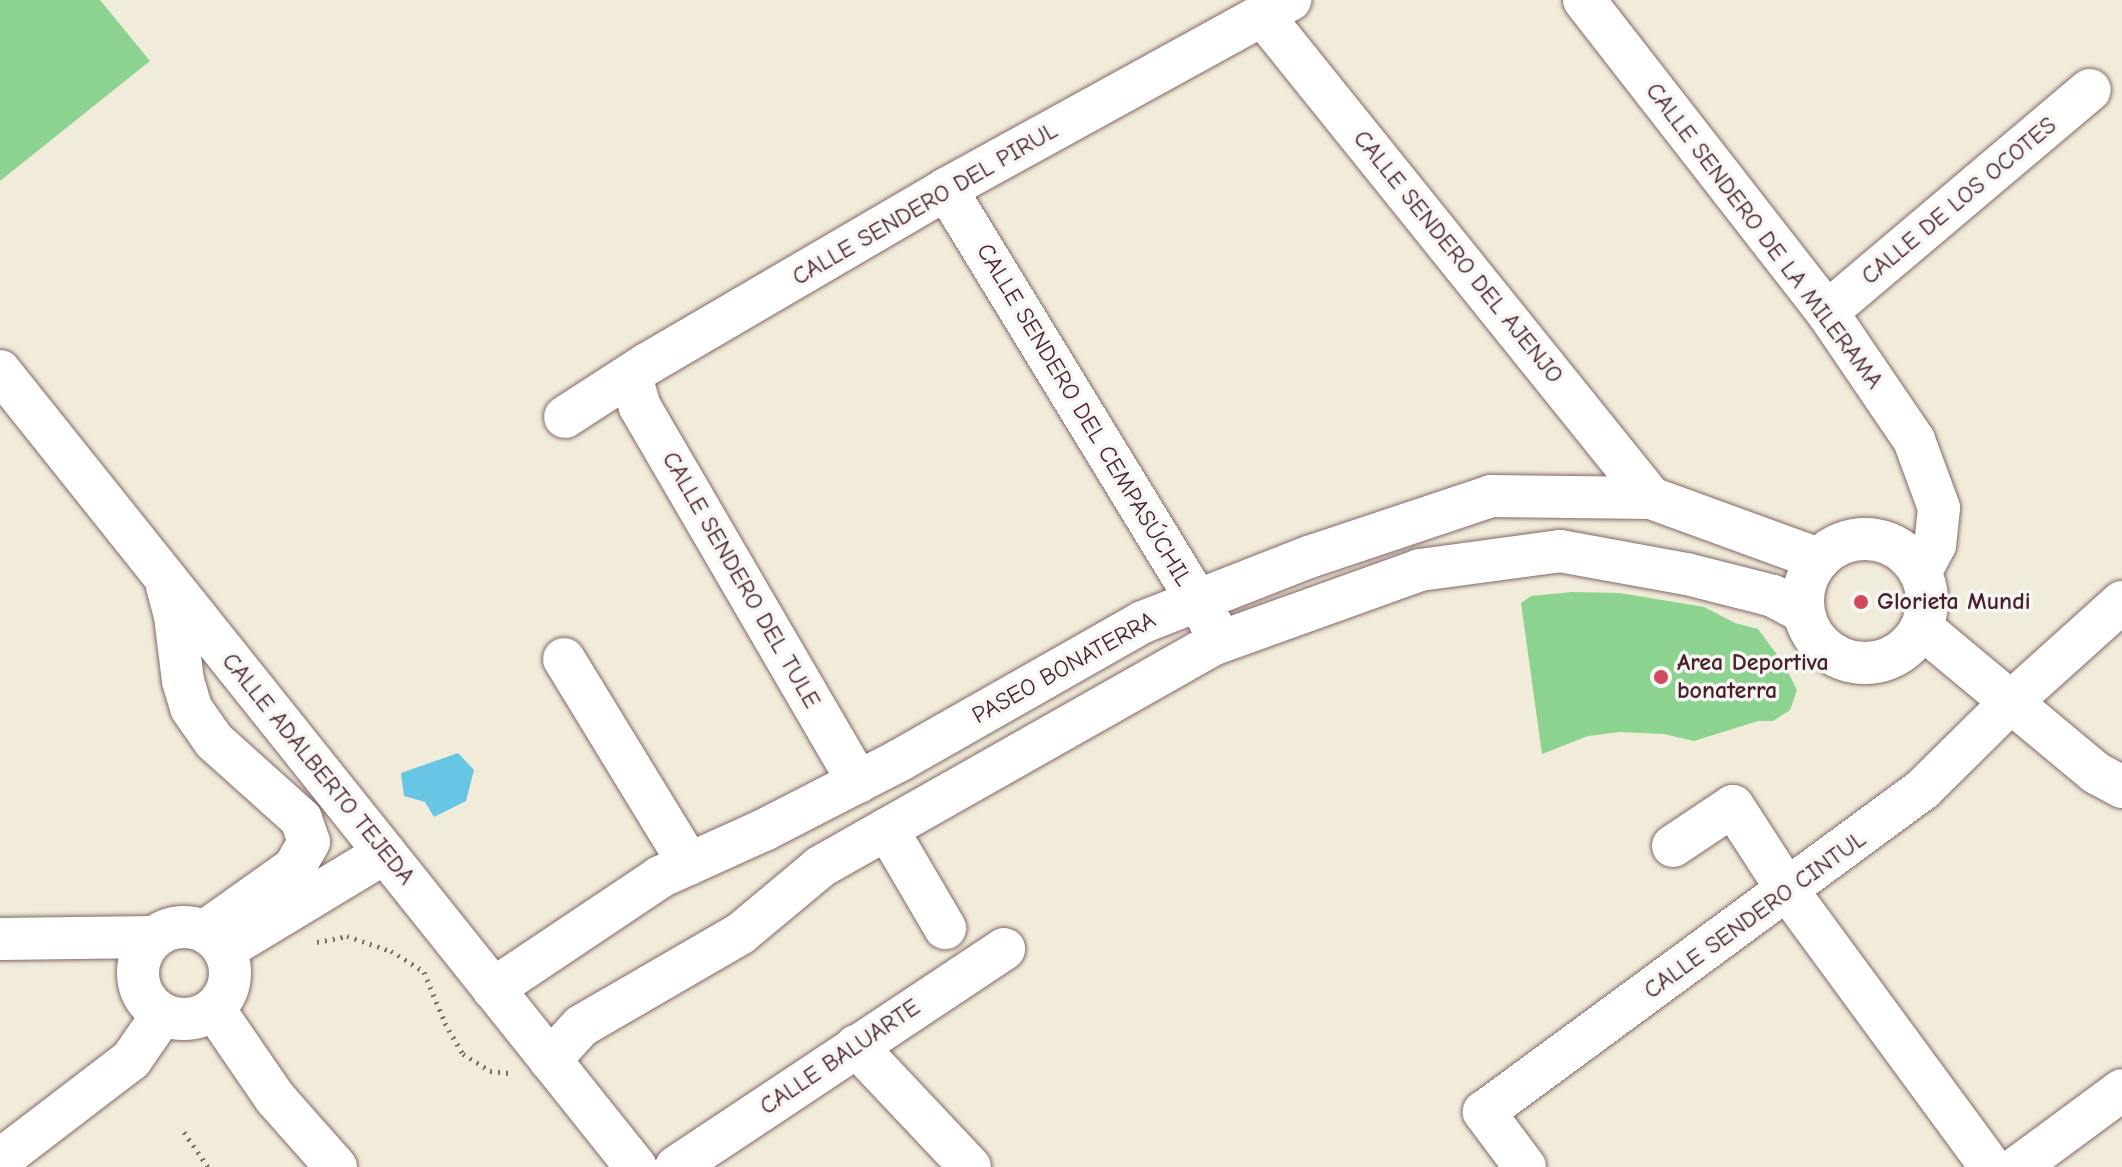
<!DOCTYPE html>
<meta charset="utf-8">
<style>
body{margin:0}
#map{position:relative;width:2122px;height:1167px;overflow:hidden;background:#f0ecd9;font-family:"Comic Neue",sans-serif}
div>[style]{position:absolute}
.green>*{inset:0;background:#8bd38f}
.water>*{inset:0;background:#66c6e4}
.path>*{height:5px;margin-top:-2.5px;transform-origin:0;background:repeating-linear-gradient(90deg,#846768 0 2px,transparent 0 8px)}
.roads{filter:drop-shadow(0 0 2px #846768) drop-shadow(0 0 2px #846768)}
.minor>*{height:42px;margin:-21px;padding:0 21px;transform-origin:21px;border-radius:21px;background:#fff}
.minor>.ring{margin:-21px;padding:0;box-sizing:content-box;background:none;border:42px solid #fff;border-radius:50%}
.dots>*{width:22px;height:22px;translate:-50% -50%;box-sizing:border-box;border:4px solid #f6f6f2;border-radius:50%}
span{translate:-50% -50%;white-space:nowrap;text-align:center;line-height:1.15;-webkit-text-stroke:7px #f6f6f2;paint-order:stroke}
.street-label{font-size:24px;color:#4a1f2b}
.poi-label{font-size:24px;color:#4a1f2b;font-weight:700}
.left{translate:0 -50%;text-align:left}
</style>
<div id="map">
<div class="green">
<div style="clip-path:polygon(0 0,100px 0,150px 61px,0 181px)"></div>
<div style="clip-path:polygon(1572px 592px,1620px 593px,1704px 607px,1735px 623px,1758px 629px,1784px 664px,1797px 690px,1790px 710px,1773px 721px,1758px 721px,1694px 741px,1664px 734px,1620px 732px,1588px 736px,1542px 754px,1521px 603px,1531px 596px)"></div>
</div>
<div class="water">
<div style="clip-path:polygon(458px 753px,474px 770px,466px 801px,434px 817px,425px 802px,404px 796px,401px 773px)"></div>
</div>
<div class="path">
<div style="left:317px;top:942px;width:31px;rotate:-11deg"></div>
<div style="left:347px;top:936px;width:46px;rotate:18.8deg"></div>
<div style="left:391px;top:951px;width:39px;rotate:32deg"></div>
<div style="left:424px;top:972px;width:55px;rotate:67.6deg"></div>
<div style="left:445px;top:1023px;width:36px;rotate:60deg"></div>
<div style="left:463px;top:1054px;width:32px;rotate:32deg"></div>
<div style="left:490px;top:1071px;width:19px;rotate:6deg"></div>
<div style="left:184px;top:1132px;width:42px;rotate:55.6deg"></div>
</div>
<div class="roads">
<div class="minor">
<div style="left:1584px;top:0;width:395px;rotate:52.1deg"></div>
<div style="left:1827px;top:312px;width:155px;rotate:55.8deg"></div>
<div style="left:1914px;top:440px;width:72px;rotate:69.8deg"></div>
<div style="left:1939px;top:508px;width:37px;rotate:96deg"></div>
<div style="left:1935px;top:545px;width:30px;rotate:118deg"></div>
<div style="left:1264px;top:17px;width:617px;rotate:51.18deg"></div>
<div style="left:946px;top:189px;width:511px;rotate:58.61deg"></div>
<div style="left:1827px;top:312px;width:344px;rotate:-40.2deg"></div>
<div style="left:0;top:371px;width:1019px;rotate:51.38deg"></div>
<div style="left:631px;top:376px;width:32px;rotate:74deg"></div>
<div style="left:640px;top:407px;width:434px;rotate:59.8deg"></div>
<div style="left:565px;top:417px;width:98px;rotate:-32.9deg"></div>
<div style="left:647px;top:364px;width:346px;rotate:-30.3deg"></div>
<div style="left:946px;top:189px;width:393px;rotate:-28.8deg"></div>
<div class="ring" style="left:1803px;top:539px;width:82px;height:82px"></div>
<div style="left:167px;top:586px;width:31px;rotate:75deg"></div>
<div style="left:175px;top:616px;width:65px;rotate:83deg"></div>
<div style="left:183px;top:681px;width:28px;rotate:73deg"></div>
<div style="left:191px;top:708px;width:40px;rotate:55.1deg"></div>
<div style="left:214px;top:741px;width:117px;rotate:41.9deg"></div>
<div style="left:301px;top:819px;width:24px;rotate:71deg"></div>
<div style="left:309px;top:842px;width:30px;rotate:120deg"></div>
<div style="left:294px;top:868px;width:109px;rotate:144.7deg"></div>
<div style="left:1922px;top:628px;width:226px;rotate:39.8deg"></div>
<div style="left:2096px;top:773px;width:30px;rotate:28deg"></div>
<div style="left:564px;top:659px;width:240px;rotate:58.6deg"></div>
<div style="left:887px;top:829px;width:115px;rotate:59.6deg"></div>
<div style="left:1673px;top:846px;width:72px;rotate:-33.7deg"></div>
<div style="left:1733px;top:806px;width:101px;rotate:57.1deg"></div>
<div style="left:1788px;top:891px;width:343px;rotate:53.7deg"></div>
<div class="ring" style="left:138px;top:927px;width:50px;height:50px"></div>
<div style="left:0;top:939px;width:154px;rotate:-0.7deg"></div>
<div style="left:224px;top:950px;width:188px;rotate:-31.1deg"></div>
<div style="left:493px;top:989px;width:201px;rotate:-33.8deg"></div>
<div style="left:660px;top:877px;width:114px;rotate:-24.3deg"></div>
<div style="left:764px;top:830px;width:153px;rotate:-27.2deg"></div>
<div style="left:900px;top:760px;width:279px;rotate:-29.6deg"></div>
<div style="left:1143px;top:622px;width:178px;rotate:-21.4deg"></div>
<div style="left:1309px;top:557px;width:192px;rotate:-18.5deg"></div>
<div style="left:1491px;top:496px;width:160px;rotate:0.7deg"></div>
<div style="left:1651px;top:498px;width:179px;rotate:20deg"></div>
<div style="left:214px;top:1009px;width:108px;rotate:55.6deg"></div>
<div style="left:275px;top:1098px;width:92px;rotate:48.5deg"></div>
<div style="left:856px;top:1046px;width:166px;rotate:46.7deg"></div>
<div style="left:550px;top:1060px;width:46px;rotate:-47.6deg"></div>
<div style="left:581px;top:1026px;width:184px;rotate:-30.1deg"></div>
<div style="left:740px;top:934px;width:104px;rotate:-39.9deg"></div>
<div style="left:820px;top:867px;width:450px;rotate:-29.5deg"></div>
<div style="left:1212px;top:645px;width:221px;rotate:-19.8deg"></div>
<div style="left:1420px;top:570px;width:141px;rotate:-7.7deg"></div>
<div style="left:1560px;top:551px;width:129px;rotate:10.3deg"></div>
<div style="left:1687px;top:574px;width:89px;rotate:14.3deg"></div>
<div style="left:1773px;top:596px;width:34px;rotate:28deg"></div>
<div style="left:0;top:1160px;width:165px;rotate:-37.4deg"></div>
<div style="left:131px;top:1060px;width:55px;rotate:-55.4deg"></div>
<div style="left:676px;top:1167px;width:394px;rotate:-33.6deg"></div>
<div style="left:1525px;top:1167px;width:69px;rotate:-126.7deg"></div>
<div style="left:1484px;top:1112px;width:545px;rotate:-36.34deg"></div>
<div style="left:1923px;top:789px;width:125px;rotate:-44.7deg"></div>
<div style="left:2012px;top:701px;width:148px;rotate:-42deg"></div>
<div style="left:2018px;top:1167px;width:129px;rotate:-36.5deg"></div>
</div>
</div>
<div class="dots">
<div style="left:1861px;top:602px;background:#d1495b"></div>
<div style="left:1661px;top:677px;background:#d1495b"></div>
</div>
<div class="street-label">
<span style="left:1959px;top:201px;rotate:-40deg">CALLE DE LOS OCOTES</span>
<span style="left:925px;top:204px;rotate:-30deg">CALLE SENDERO DEL PIRUL</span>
<span style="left:1764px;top:236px;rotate:53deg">CALLE SENDERO DE LA MILERAMA</span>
<span style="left:1458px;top:257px;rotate:51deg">CALLE SENDERO DEL AJENJO</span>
<span style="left:1084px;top:415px;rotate:59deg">CALLE SENDERO DEL CEMPASÚCHIL</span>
<span style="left:741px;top:580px;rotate:60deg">CALLE SENDERO DEL TULE</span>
<span style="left:1064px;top:668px;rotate:-29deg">PASEO BONATERRA</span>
<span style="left:318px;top:769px;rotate:51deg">CALLE ADALBERTO TEJEDA</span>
<span style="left:1755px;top:915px;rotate:-36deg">CALLE SENDERO CINTUL</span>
<span style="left:840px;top:1057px;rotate:-34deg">CALLE BALUARTE</span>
</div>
<div class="poi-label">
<span class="left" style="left:1877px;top:602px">Glorieta Mundi</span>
<span class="left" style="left:1677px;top:677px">Area Deportiva<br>bonaterra</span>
</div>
</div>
